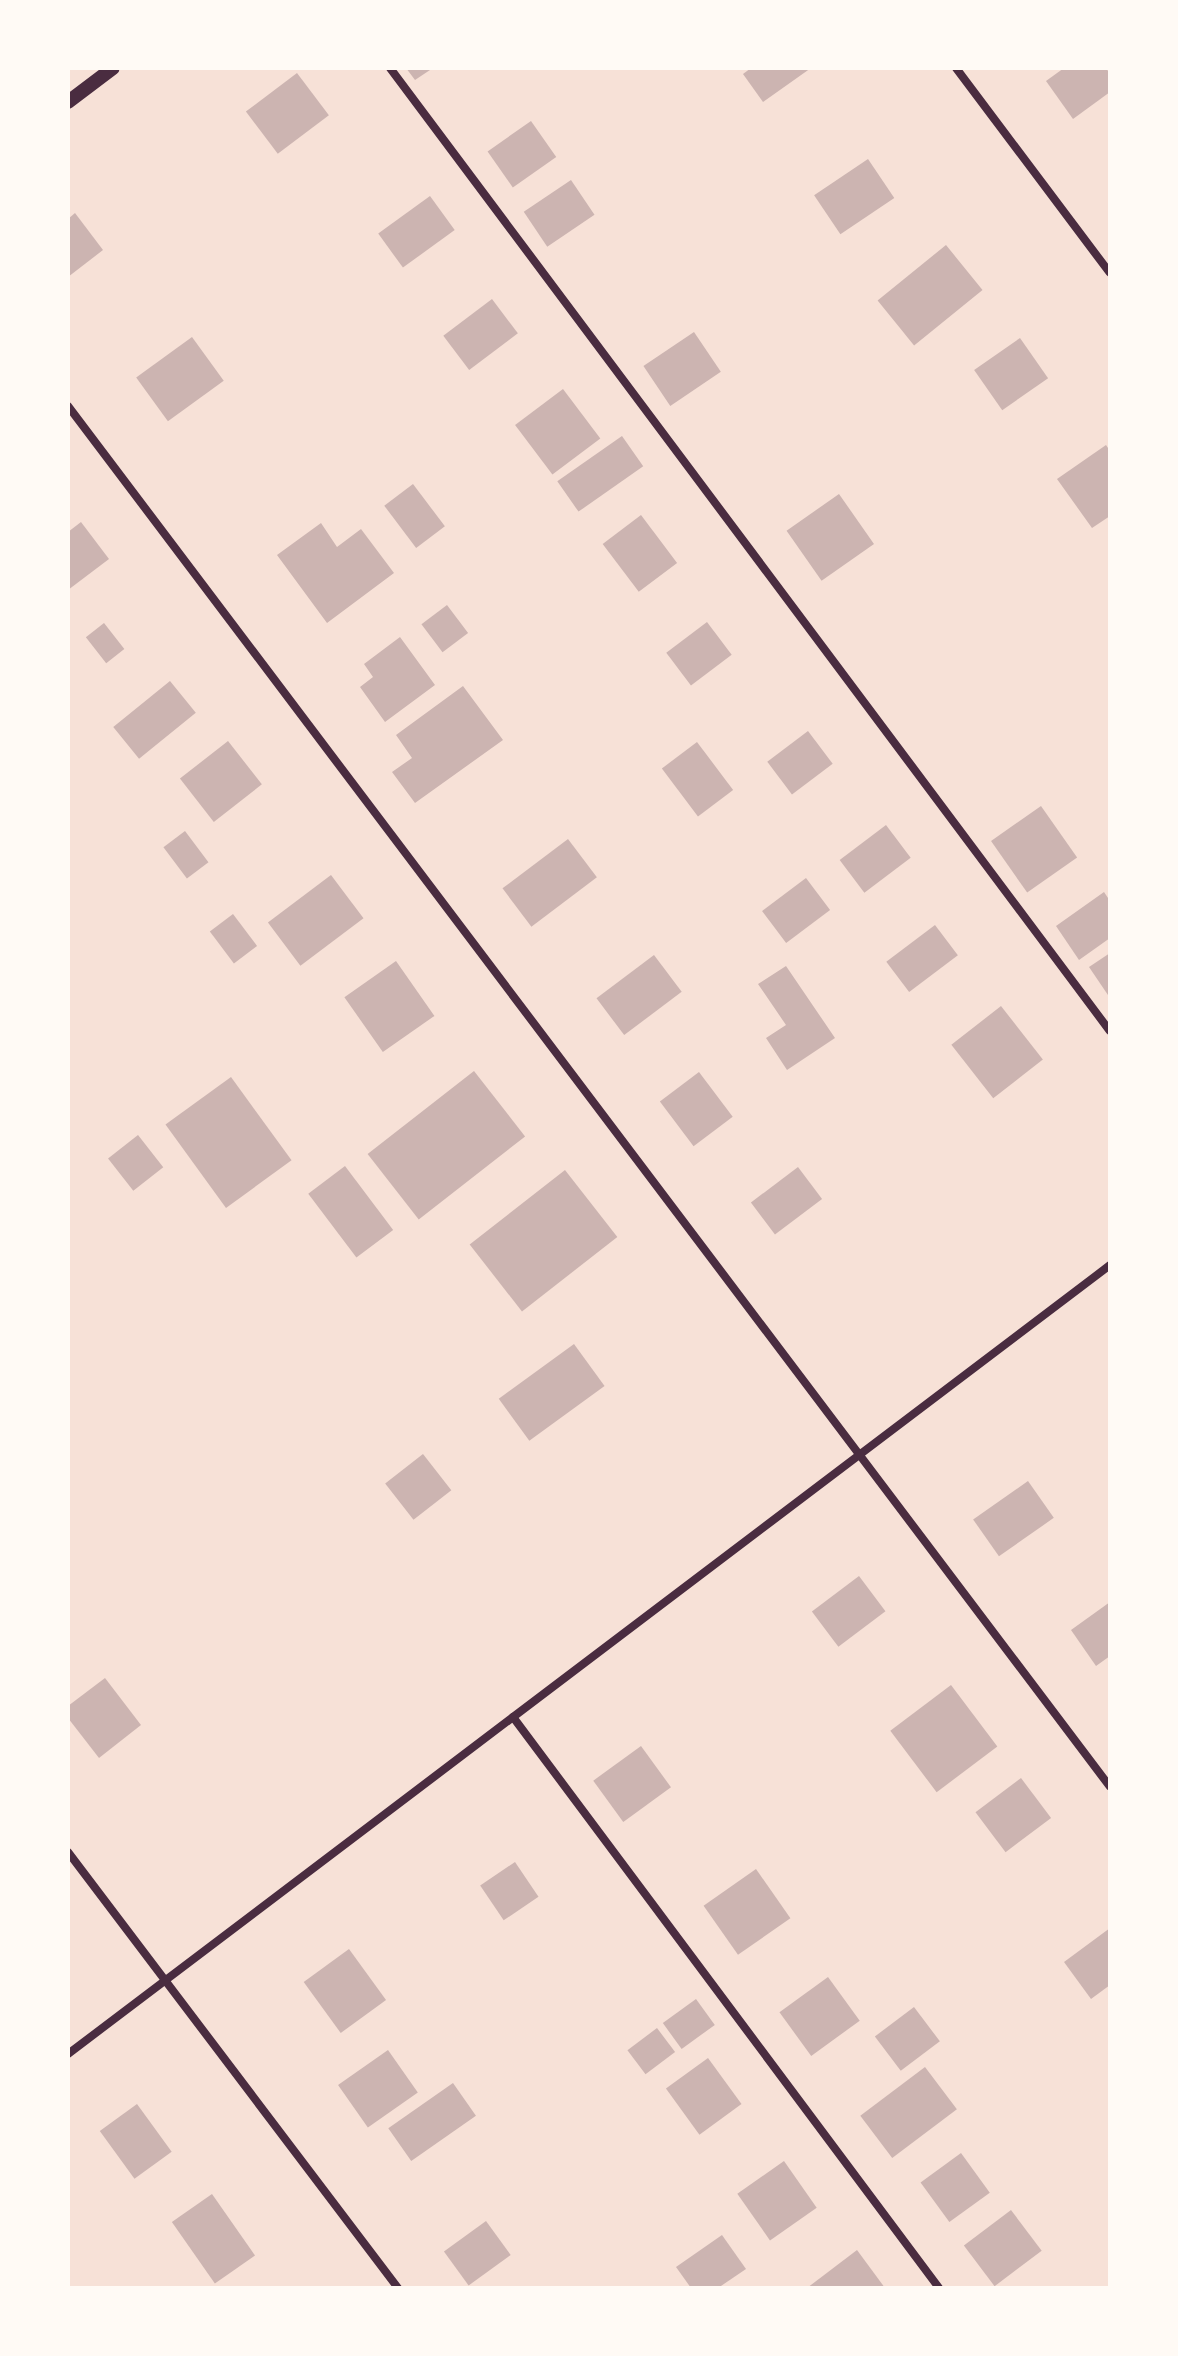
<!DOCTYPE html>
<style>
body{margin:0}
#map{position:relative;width:1178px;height:2356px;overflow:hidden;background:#f7e1d7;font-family:"DejaVu Sans",sans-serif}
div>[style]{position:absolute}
.building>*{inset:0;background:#ccb4b1;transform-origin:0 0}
.minor>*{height:8px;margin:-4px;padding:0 4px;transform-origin:4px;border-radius:4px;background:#4a2c40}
.tertiary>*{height:14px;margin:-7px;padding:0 7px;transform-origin:7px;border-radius:7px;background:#4a2c40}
span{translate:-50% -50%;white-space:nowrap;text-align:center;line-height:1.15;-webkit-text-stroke:8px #fffaf5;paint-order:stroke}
.frame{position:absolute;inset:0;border:70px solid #fffaf5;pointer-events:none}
</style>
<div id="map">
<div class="building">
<div style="clip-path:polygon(406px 68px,433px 68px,415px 80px)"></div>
<div style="clip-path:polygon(751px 68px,811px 68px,763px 102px,743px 74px)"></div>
<div style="clip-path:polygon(1064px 68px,1106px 68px,1110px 74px,1110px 92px,1073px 119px,1046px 81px)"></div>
<div style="left:297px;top:73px;width:53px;height:64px;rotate:53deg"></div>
<div style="left:531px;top:121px;width:44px;height:53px;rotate:55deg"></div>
<div style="left:868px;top:159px;width:47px;height:65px;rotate:56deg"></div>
<div style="left:571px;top:180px;width:42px;height:57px;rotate:56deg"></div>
<div style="left:430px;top:196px;width:42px;height:64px;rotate:54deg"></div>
<div style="clip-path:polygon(75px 213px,103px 250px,68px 277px,68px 219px)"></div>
<div style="left:946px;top:245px;width:58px;height:88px;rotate:51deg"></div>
<div style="left:492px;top:299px;width:43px;height:61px;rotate:53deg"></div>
<div style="left:694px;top:332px;width:48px;height:61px;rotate:56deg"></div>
<div style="left:192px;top:337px;width:54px;height:69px;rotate:54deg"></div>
<div style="left:1020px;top:338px;width:49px;height:56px;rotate:55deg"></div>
<div style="left:563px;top:389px;width:62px;height:60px;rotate:53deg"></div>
<div style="left:622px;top:436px;width:37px;height:79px;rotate:55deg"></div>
<div style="clip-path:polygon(1106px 445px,1110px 451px,1110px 516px,1092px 528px,1057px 479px)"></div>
<div style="left:413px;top:484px;width:53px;height:36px;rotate:53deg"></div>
<div style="left:839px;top:494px;width:61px;height:64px;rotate:55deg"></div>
<div style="left:641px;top:515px;width:60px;height:48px;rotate:53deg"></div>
<div style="clip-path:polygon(81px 522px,109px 559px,68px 590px,68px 532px)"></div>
<div style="clip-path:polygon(321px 523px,337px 547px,361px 529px,394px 573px,327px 623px,277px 555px)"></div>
<div style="left:447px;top:605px;width:35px;height:32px;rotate:53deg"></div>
<div style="left:707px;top:622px;width:41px;height:51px;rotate:53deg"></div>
<div style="left:104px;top:623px;width:33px;height:23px;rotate:52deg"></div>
<div style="clip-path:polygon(400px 637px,435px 685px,385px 722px,360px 687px,373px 677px,364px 664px)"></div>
<div style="left:170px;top:681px;width:41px;height:73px;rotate:51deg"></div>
<div style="clip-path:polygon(463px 686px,503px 740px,415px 803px,392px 772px,412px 758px,396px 735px)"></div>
<div style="left:808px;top:731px;width:41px;height:51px;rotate:53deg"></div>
<div style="left:228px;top:741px;width:55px;height:61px;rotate:52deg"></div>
<div style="left:697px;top:742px;width:60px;height:44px;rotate:53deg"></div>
<div style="left:1041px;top:806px;width:63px;height:61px;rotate:55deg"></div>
<div style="left:886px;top:825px;width:41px;height:58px;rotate:53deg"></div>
<div style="left:185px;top:831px;width:39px;height:27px;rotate:53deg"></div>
<div style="left:568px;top:839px;width:48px;height:82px;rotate:53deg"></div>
<div style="left:331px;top:875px;width:54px;height:79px;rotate:53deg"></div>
<div style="left:806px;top:878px;width:40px;height:55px;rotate:53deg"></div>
<div style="clip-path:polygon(1104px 892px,1110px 901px,1110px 938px,1079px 960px,1056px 926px)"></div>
<div style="left:233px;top:914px;width:40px;height:29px;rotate:53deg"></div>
<div style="left:935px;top:925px;width:38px;height:61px;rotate:53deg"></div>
<div style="clip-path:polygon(1110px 953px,1110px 998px,1089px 967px)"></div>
<div style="left:654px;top:955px;width:46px;height:72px;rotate:53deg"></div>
<div style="left:396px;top:961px;width:67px;height:63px;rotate:55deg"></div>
<div style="clip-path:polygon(786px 966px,835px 1038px,787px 1070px,766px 1038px,786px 1025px,758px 984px)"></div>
<div style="left:1001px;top:1006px;width:68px;height:63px;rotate:52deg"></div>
<div style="left:474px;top:1071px;width:83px;height:135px;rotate:52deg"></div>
<div style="left:699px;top:1072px;width:56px;height:49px;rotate:53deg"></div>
<div style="left:231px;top:1077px;width:103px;height:81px;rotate:54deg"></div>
<div style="left:138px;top:1135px;width:41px;height:38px;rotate:52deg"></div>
<div style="left:345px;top:1166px;width:80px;height:46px;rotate:53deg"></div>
<div style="left:798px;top:1167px;width:40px;height:59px;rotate:53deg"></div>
<div style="left:565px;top:1170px;width:85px;height:121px;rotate:52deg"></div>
<div style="left:574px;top:1344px;width:52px;height:93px;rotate:54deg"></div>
<div style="left:423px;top:1454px;width:46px;height:48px;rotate:52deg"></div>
<div style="left:1028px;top:1481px;width:45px;height:67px;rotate:55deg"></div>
<div style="left:859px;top:1576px;width:44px;height:59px;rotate:53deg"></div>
<div style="clip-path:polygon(1110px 1602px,1110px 1656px,1096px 1666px,1071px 1630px)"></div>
<div style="clip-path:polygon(105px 1678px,141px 1725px,99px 1758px,68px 1718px,68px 1706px)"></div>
<div style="left:951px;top:1685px;width:77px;height:76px;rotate:53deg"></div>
<div style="left:641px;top:1746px;width:51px;height:59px;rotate:54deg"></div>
<div style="left:1021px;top:1778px;width:50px;height:57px;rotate:53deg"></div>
<div style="left:515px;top:1862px;width:42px;height:42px;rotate:56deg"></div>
<div style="left:756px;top:1869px;width:60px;height:64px;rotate:55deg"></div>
<div style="clip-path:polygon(1110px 1928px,1110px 1985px,1091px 1999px,1064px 1962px)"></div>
<div style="left:349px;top:1949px;width:63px;height:56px;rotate:54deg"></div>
<div style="left:828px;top:1977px;width:54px;height:60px;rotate:54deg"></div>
<div style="left:696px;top:1999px;width:32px;height:41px;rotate:54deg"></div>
<div style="left:914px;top:2007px;width:43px;height:49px;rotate:53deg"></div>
<div style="left:657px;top:2028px;width:30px;height:37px;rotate:53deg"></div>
<div style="left:388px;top:2050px;width:52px;height:61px;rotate:55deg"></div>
<div style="left:708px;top:2058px;width:57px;height:52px;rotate:54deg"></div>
<div style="left:925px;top:2067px;width:53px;height:81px;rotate:53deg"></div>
<div style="left:453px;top:2083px;width:40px;height:79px;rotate:55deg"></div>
<div style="left:137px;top:2104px;width:59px;height:46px;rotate:54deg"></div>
<div style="left:961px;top:2153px;width:49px;height:50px;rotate:54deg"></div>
<div style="left:784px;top:2161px;width:57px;height:57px;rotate:55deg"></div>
<div style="left:212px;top:2194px;width:75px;height:49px;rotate:55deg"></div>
<div style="left:1011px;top:2210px;width:51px;height:59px;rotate:53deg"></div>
<div style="left:486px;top:2221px;width:42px;height:52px;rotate:54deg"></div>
<div style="clip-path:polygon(722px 2235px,746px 2269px,718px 2288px,691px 2288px,676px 2267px)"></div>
<div style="clip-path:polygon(857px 2250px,885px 2288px,807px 2288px)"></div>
</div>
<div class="minor">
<div style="left:390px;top:68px;width:1202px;rotate:53.22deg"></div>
<div style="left:956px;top:68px;width:256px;rotate:53.1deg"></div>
<div style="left:68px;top:406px;width:1730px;rotate:52.96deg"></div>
<div style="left:513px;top:1717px;width:712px;rotate:53.27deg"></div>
<div style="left:68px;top:1852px;width:547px;rotate:52.88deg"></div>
<div style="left:68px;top:2054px;width:1307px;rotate:-37.13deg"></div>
</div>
<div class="tertiary">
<div style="left:68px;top:102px;width:56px;rotate:-37.1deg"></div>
</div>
<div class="frame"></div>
</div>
